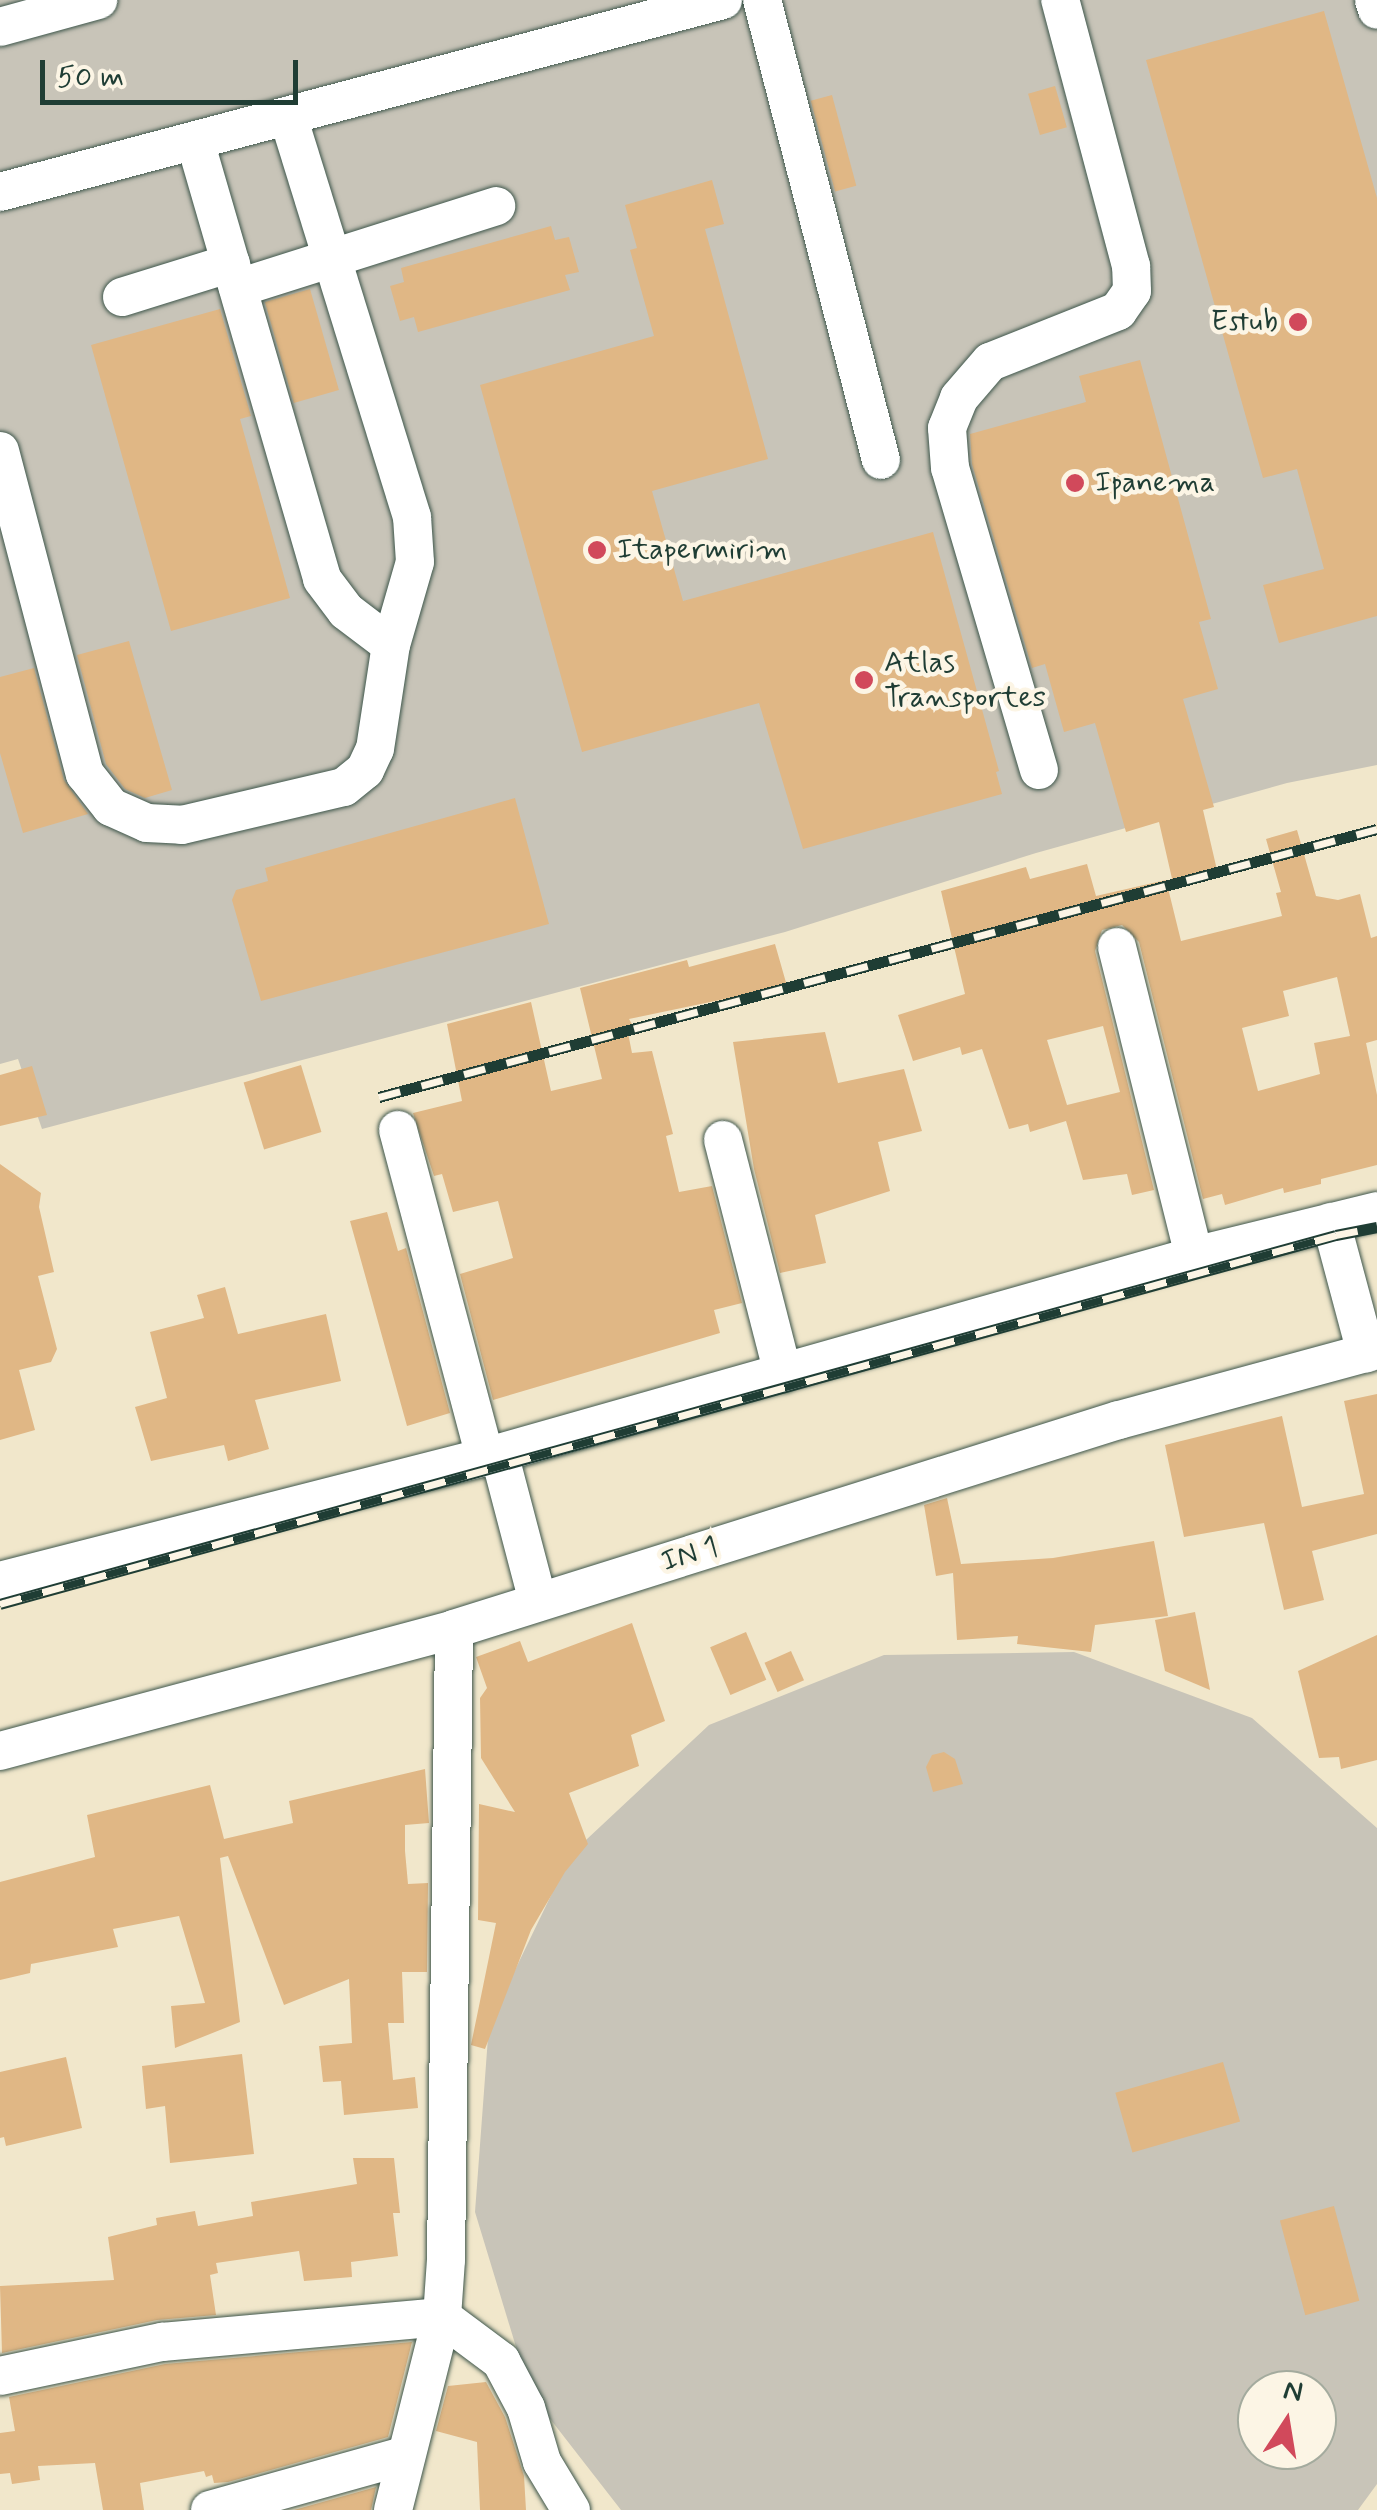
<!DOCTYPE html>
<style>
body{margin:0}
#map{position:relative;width:1377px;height:2510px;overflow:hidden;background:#f1e7cb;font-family:Mynerve,sans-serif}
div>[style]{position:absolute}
.industrial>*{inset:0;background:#c8c4b8}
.building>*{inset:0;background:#e0b785;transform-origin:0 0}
.roads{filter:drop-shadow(0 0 2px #3e564b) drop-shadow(0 0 2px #3e564b)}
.minor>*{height:38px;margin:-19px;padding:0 19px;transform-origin:19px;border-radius:19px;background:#fff}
.rail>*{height:11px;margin-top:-5.5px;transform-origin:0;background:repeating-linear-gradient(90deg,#fcf5e5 0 22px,#1f3d34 0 44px);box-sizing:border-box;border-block:2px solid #1f3d34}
.dots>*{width:28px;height:28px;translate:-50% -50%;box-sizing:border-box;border:5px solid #fcf5e5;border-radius:50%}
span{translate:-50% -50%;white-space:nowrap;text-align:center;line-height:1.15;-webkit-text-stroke:9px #fcf5e5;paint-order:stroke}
.poi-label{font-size:30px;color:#1f3d34}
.right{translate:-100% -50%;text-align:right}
.left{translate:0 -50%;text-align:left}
.street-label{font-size:30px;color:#1f3d34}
.north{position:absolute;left:1237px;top:2370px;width:100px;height:100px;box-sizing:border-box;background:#fcf5e5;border:2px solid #a4ab9e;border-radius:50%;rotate:12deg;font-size:28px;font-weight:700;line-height:40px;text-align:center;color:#1f3d34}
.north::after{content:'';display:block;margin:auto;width:35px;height:45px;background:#d1495b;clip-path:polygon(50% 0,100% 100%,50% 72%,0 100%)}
.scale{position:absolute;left:40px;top:60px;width:258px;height:45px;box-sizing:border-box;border:5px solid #1f3d34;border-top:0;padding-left:12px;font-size:30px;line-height:35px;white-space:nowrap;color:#1f3d34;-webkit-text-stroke:8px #fcf5e5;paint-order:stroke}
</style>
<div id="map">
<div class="industrial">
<div style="clip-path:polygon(0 0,1377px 0,1377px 765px,1287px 783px,1036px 853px,785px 932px,42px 1129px,18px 1059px,0 1064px)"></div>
<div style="clip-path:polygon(evenodd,1074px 1652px,1252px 1718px,1377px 1828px,1377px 2484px,1358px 2510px,621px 2510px,530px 2393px,475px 2212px,489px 2024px,571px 1854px,709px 1725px,884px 1655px,1074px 1652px,1257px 2390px,1317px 2390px,1317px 2450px,1257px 2450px,1257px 2390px)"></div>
</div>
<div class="building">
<div style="clip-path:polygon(1324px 11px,1377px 198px,1377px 616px,1279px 643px,1263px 585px,1324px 569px,1297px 469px,1263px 478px,1146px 60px)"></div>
<div style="left:1055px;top:86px;width:43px;height:28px;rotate:74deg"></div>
<div style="left:832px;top:95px;width:94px;height:22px;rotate:75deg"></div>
<div style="clip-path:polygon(712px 180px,724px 224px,705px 229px,768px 459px,652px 491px,683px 601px,933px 532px,999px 771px,996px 772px,1002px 794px,803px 849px,759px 703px,582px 752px,480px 385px,654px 336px,630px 250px,637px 248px,625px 205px)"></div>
<div style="clip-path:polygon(551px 226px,555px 240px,569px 237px,579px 272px,565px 275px,570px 290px,418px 332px,414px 317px,400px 321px,390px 286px,404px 282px,401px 268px)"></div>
<div style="left:310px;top:289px;width:105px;height:47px;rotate:74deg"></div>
<div style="clip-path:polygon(220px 309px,251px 416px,240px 419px,290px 598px,171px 631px,91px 345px)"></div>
<div style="clip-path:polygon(1140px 360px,1211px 619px,1199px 622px,1218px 689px,1183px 699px,1214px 807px,1203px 810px,1217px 870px,1173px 883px,1159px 822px,1126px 832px,1095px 723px,1064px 732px,1045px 664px,1032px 668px,972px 464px,970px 434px,1086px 402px,1079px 376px)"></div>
<div style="clip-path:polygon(129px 641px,172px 790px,145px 798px,125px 789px,106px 764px,77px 655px)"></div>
<div style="clip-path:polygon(34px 668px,64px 780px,88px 814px,23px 833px,0 753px,0 677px)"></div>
<div style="clip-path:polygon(515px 798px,549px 924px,261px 1001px,232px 900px,236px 890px,268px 881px,265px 868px)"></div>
<div style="clip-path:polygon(evenodd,1297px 830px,1316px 896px,1338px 900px,1360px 894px,1371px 938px,1377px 936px,1377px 1040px,1366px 1043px,1377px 1095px,1377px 1165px,1321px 1179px,1321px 1184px,1284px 1193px,1283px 1188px,1225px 1205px,1222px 1194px,1203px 1199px,1139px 942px,1122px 925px,1102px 930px,1095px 951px,1154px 1190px,1132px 1195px,1127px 1174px,1083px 1180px,1066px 1121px,1030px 1132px,1028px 1124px,1009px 1129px,982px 1049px,962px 1055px,960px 1047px,913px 1061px,898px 1015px,965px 994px,941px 891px,1026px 867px,1030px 879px,1087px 864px,1096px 896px,1166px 880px,1181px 941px,1282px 916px,1276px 893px,1281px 892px,1266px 839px,1297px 830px,1337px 977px,1350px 1036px,1314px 1043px,1320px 1074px,1258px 1091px,1242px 1028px,1289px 1016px,1283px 991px,1337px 977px,1297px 830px,1103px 1026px,1120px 1092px,1067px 1105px,1047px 1040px,1103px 1026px)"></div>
<div style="clip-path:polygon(775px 944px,787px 986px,629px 1019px,633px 1026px,627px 1028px,632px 1053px,652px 1051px,673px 1134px,666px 1136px,679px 1192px,712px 1186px,742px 1303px,714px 1310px,720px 1333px,493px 1400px,460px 1274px,513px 1258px,498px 1201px,453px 1212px,442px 1174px,434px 1176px,413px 1113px,462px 1101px,447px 1024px,531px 1002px,551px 1091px,602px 1079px,580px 988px,687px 960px,689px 967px)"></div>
<div style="clip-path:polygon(825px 1032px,838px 1083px,904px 1069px,922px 1131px,878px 1142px,890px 1191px,815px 1215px,826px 1263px,780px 1273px,754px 1169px,733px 1042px)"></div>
<div style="left:301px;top:1065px;width:70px;height:60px;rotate:73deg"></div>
<div style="clip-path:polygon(32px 1066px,47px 1115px,0 1126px,0 1075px)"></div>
<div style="clip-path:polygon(0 1164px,41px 1193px,39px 1207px,54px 1272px,38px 1276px,57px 1349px,51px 1362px,19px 1370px,35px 1430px,0 1440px)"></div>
<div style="clip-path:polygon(387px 1212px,398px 1251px,406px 1248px,450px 1413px,407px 1426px,350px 1221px)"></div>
<div style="clip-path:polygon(225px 1287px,238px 1334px,326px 1314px,341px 1381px,255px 1400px,269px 1449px,228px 1461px,224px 1445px,151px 1461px,135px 1407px,167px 1398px,150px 1332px,204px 1318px,197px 1295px)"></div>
<div style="clip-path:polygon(1377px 1394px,1377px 1534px,1312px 1551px,1324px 1600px,1284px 1610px,1264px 1523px,1184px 1537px,1165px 1445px,1282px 1416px,1302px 1507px,1364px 1494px,1344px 1401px)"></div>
<div style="clip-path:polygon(947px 1498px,961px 1564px,1053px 1558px,1154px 1541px,1168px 1616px,1095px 1625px,1091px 1652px,1017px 1644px,1018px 1636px,957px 1640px,953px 1573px,936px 1576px,924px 1505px)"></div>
<div style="clip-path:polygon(1195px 1612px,1210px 1690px,1165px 1671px,1155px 1620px)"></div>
<div style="clip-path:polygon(632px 1623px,665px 1721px,631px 1735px,639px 1766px,569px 1793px,588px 1844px,565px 1872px,531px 1930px,485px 2049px,471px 2045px,496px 1923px,478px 1920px,479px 1804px,515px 1812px,481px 1758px,480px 1698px,487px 1688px,476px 1657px,520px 1641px,528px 1662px)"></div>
<div style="left:746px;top:1632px;width:52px;height:39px;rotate:67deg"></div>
<div style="clip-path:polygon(1377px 1635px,1377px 1760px,1341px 1769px,1339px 1757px,1319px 1758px,1298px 1671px)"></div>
<div style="left:791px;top:1651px;width:32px;height:29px;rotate:66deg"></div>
<div style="clip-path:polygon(944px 1752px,955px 1759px,963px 1784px,933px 1792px,926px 1767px,932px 1755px)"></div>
<div style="clip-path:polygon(425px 1769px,429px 1823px,405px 1825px,405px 1851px,408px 1884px,428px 1883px,427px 1972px,402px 1972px,404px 2023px,388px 2023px,393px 2080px,415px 2077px,418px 2108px,344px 2115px,341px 2081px,323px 2082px,319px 2046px,352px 2043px,349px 1979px,284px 2005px,228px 1856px,220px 1858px,240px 2022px,175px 2048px,171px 2006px,205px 2003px,179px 1916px,113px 1929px,118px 1947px,31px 1964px,30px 1973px,0 1980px,0 1882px,95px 1857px,87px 1815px,210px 1785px,224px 1839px,293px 1823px,289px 1801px)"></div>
<div style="clip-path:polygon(242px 2054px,254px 2154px,170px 2163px,165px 2106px,146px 2109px,142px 2066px)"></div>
<div style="clip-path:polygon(66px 2057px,82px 2128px,6px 2146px,4px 2137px,0 2138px,0 2072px)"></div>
<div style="left:1223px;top:2062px;width:62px;height:112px;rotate:74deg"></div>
<div style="clip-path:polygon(353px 2158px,394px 2158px,400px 2213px,393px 2213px,398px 2256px,351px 2262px,352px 2277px,304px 2281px,299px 2251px,216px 2263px,218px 2273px,210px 2275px,216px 2315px,157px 2320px,2px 2353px,0 2286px,114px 2280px,108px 2237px,157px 2225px,156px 2218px,195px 2211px,198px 2226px,253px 2216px,251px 2202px,357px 2184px)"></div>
<div style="left:1334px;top:2206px;width:98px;height:56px;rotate:75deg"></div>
<div style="clip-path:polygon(412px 2342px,388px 2437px,228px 2482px,214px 2483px,212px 2475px,206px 2477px,204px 2471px,140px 2483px,144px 2510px,103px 2510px,95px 2463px,38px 2466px,40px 2480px,12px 2484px,10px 2473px,0 2474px,0 2433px,15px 2431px,9px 2397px,165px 2364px)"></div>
<div style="clip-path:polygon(486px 2382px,505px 2417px,524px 2476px,526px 2510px,480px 2510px,477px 2442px,436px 2431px,448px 2386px)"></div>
<div style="clip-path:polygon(376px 2487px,371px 2510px,294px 2510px)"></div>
</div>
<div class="roads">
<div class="minor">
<div style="left:762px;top:0;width:475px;rotate:75.5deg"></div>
<div style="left:1374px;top:0;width:10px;rotate:73deg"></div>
<div style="left:0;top:27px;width:102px;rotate:-15.4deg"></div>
<div style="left:195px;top:141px;width:456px;rotate:73.8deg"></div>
<div style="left:322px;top:579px;width:40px;rotate:53deg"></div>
<div style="left:346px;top:611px;width:56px;rotate:37.1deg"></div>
<div style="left:0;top:192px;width:748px;rotate:-14.87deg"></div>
<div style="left:238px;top:288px;width:271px;rotate:-17.6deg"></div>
<div style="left:122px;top:297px;width:114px;rotate:-17.3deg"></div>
<div style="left:0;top:451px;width:334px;rotate:75.3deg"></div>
<div style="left:85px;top:774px;width:42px;rotate:51.8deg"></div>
<div style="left:111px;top:807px;width:39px;rotate:24deg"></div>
<div style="left:147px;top:823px;width:35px;rotate:3deg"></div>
<div style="left:182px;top:825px;width:166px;rotate:-13.2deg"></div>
<div style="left:344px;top:787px;width:27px;rotate:-39deg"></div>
<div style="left:365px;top:770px;width:23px;rotate:-65deg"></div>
<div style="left:375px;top:749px;width:105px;rotate:-81.3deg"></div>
<div style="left:391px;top:645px;width:86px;rotate:-73.9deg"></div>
<div style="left:415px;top:562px;width:45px;rotate:-93.8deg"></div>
<div style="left:412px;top:517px;width:420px;rotate:-107.2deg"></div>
<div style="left:1039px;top:770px;width:315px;rotate:-106.4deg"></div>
<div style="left:950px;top:468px;width:40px;rotate:-94.3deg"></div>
<div style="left:947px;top:428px;width:32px;rotate:-68deg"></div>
<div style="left:959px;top:398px;width:48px;rotate:-49.3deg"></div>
<div style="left:990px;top:362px;width:138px;rotate:-21.7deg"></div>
<div style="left:1118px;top:311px;width:24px;rotate:-55deg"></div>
<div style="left:1132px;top:291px;width:25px;rotate:-92deg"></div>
<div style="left:1131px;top:266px;width:275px;rotate:-104.9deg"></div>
<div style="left:1117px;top:947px;width:318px;rotate:76deg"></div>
<div style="left:398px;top:1130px;width:338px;rotate:75.1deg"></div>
<div style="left:723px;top:1140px;width:241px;rotate:75.6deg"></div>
<div style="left:1331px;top:1222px;width:136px;rotate:75deg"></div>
<div style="left:499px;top:1453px;width:154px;rotate:75.3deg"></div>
<div style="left:0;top:1581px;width:501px;rotate:-14.34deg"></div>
<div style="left:485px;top:1457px;width:737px;rotate:-15.83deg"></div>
<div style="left:1194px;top:1256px;width:188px;rotate:-13.8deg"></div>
<div style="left:0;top:1751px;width:470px;rotate:-15deg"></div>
<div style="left:454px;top:1629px;width:697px;rotate:-17.45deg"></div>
<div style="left:1119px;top:1420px;width:267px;rotate:-15.2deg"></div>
<div style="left:0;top:2376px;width:166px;rotate:-11.9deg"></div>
<div style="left:162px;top:2342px;width:281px;rotate:-5.1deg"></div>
<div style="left:442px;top:2317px;width:74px;rotate:36.7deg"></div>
<div style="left:501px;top:2361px;width:53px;rotate:62deg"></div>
<div style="left:526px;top:2408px;width:56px;rotate:73.5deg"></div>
<div style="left:542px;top:2462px;width:56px;rotate:58.9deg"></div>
<div style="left:210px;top:2510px;width:201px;rotate:-15.6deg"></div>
<div style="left:393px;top:2510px;width:199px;rotate:-75.8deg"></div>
<div style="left:442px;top:2317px;width:57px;rotate:-86deg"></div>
<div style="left:446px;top:2260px;width:631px;rotate:-89.27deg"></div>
</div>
</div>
<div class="rail">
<div style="left:379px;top:1097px;width:1033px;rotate:-15.03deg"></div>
<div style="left:0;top:1604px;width:1386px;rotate:-15.44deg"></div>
<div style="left:1336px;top:1235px;width:42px;rotate:-11deg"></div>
</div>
<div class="dots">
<div style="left:1298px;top:322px;background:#d1495b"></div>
<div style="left:1075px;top:483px;background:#d1495b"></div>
<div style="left:597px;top:550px;background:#d1495b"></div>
<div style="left:864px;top:680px;background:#d1495b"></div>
</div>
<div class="poi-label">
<span class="right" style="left:1278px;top:322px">Estub</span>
<span class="left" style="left:1095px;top:483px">Ipanema</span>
<span class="left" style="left:617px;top:550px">Itapermirim</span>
<span class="left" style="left:884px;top:680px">Atlas<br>Transportes</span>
</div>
<div class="street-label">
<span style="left:690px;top:1555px;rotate:-17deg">IN 1</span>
</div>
<div class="north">N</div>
<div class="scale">50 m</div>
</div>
